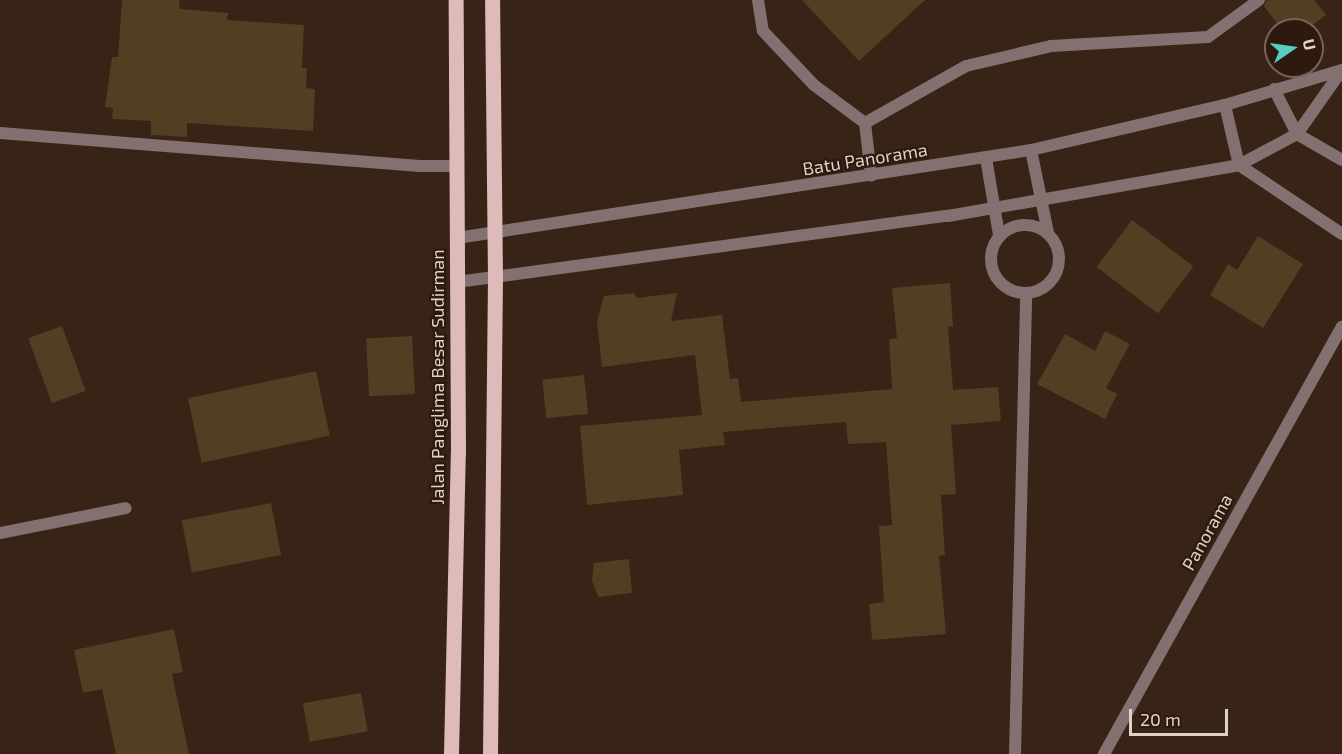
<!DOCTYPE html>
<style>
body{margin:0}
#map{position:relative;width:1342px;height:754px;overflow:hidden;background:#382317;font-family:"Exo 2",sans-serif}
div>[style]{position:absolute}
.building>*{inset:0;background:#513e23;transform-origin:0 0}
.service>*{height:12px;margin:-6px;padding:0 6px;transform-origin:6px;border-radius:6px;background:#827170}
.minor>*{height:12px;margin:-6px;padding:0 6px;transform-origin:6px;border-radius:6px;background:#827170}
.minor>.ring{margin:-6px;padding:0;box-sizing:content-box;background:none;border:12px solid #827170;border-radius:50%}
.primary>*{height:15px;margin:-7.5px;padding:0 7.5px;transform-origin:7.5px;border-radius:7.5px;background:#debab8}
span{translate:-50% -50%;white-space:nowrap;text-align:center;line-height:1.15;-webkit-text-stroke:4.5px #2e190e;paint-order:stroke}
.street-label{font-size:18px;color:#dfd1c9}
.north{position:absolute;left:1264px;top:18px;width:60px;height:60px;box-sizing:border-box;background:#2e190e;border:2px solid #756359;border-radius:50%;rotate:77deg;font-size:16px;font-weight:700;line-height:24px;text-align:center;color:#dfd1c9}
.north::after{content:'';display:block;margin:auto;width:21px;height:27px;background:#56cec3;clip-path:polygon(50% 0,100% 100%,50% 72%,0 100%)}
.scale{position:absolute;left:1129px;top:709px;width:99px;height:27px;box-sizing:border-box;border:3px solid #dfd1c9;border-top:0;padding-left:8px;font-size:18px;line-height:21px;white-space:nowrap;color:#dfd1c9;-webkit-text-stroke:4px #2e190e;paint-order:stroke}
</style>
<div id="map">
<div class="building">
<div style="clip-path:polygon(122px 0,179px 0,180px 9px,228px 13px,227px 20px,304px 25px,302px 68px,307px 68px,306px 88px,315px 89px,313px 131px,187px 123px,187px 137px,151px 135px,151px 121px,112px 119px,113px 108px,105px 107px,112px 57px,118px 57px)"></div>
<div style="clip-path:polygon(802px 0,925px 0,859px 61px)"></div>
<div style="clip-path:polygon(1267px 0,1314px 0,1326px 15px,1306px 30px,1282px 30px,1264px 6px)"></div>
<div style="left:1132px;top:220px;width:77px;height:59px;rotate:37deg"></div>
<div style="clip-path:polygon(1258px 236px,1303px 264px,1263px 328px,1210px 295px,1228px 264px,1237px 270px)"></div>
<div style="clip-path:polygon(950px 283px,953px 326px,948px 327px,953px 390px,998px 387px,1001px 421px,951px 425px,956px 494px,941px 495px,945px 555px,939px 556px,946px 634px,872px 640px,869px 604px,884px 602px,879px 526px,892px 525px,886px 442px,848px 444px,846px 422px,723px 432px,725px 445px,679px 450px,683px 495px,587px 505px,580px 426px,702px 415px,695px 355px,602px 367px,597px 322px,604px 296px,635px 293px,636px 298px,677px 293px,671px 321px,722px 315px,730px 379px,738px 378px,741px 402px,892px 389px,889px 339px,897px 338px,892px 288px)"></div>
<div style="left:62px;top:326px;width:69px;height:36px;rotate:70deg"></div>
<div style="clip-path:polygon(1105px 331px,1130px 344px,1106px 388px,1117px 394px,1105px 419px,1037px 384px,1065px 334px,1095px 351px)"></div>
<div style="left:412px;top:336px;width:58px;height:46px;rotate:87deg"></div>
<div style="left:316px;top:371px;width:66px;height:131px;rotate:78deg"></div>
<div style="left:584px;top:375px;width:39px;height:42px;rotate:84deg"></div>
<div style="left:271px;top:503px;width:53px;height:91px;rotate:79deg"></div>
<div style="clip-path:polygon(629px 559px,632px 593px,598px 597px,592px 580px,594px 563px)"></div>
<div style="clip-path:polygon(174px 629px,183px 672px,172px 674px,189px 754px,116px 754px,102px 689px,83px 693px,74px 650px)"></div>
<div style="left:361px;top:693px;width:39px;height:59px;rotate:80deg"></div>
</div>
<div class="service">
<div style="left:758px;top:0;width:31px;rotate:81deg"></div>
<div style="left:763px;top:31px;width:74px;rotate:46.6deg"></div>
<div style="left:814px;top:85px;width:64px;rotate:36.7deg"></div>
<div style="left:865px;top:123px;width:53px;rotate:83.5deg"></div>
<div style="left:865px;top:123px;width:116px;rotate:-29.4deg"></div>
<div style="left:966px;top:66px;width:87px;rotate:-13.2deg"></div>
<div style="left:1051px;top:46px;width:157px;rotate:-3.3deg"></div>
<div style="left:1208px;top:37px;width:63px;rotate:-36deg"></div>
<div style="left:0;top:133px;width:421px;rotate:4.5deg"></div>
<div style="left:420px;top:166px;width:37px"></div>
</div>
<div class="minor">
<div style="left:1274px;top:89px;width:51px;rotate:62.9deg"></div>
<div style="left:1297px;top:134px;width:52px;rotate:30deg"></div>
<div style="left:1225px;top:105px;width:62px;rotate:76.9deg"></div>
<div style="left:1239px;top:165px;width:124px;rotate:33.8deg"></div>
<div style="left:1031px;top:150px;width:85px;rotate:78.4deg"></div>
<div style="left:986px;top:158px;width:78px;rotate:80.4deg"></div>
<div class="ring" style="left:991px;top:225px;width:56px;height:56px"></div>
<div style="left:457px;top:238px;width:581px;rotate:-8.72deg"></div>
<div style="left:1031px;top:150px;width:199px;rotate:-13.1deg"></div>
<div style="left:1225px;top:105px;width:122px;rotate:-16.7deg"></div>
<div style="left:457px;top:282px;width:495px;rotate:-7.7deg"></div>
<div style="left:948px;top:216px;width:295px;rotate:-9.9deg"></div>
<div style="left:1239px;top:165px;width:66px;rotate:-28.1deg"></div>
<div style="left:1297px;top:134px;width:78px;rotate:-54.9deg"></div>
<div style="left:0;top:533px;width:128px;rotate:-11.2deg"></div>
<div style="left:1015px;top:754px;width:461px;rotate:-88.6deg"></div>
<div style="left:1104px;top:754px;width:489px;rotate:-60.9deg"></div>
</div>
<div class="primary">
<div style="left:451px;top:754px;width:302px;rotate:-88.7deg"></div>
<div style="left:458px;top:452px;width:452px;rotate:-90.3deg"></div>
<div style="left:490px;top:754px;width:476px;rotate:-89.4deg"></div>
<div style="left:495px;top:278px;width:278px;rotate:-90.6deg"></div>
</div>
<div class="street-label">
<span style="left:865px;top:159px;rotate:-9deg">Batu Panorama</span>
<span style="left:437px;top:377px;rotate:-90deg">Jalan Panglima Besar Sudirman</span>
<span style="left:1207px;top:532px;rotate:-61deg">Panorama</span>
</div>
<div class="north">U</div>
<div class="scale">20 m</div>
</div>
